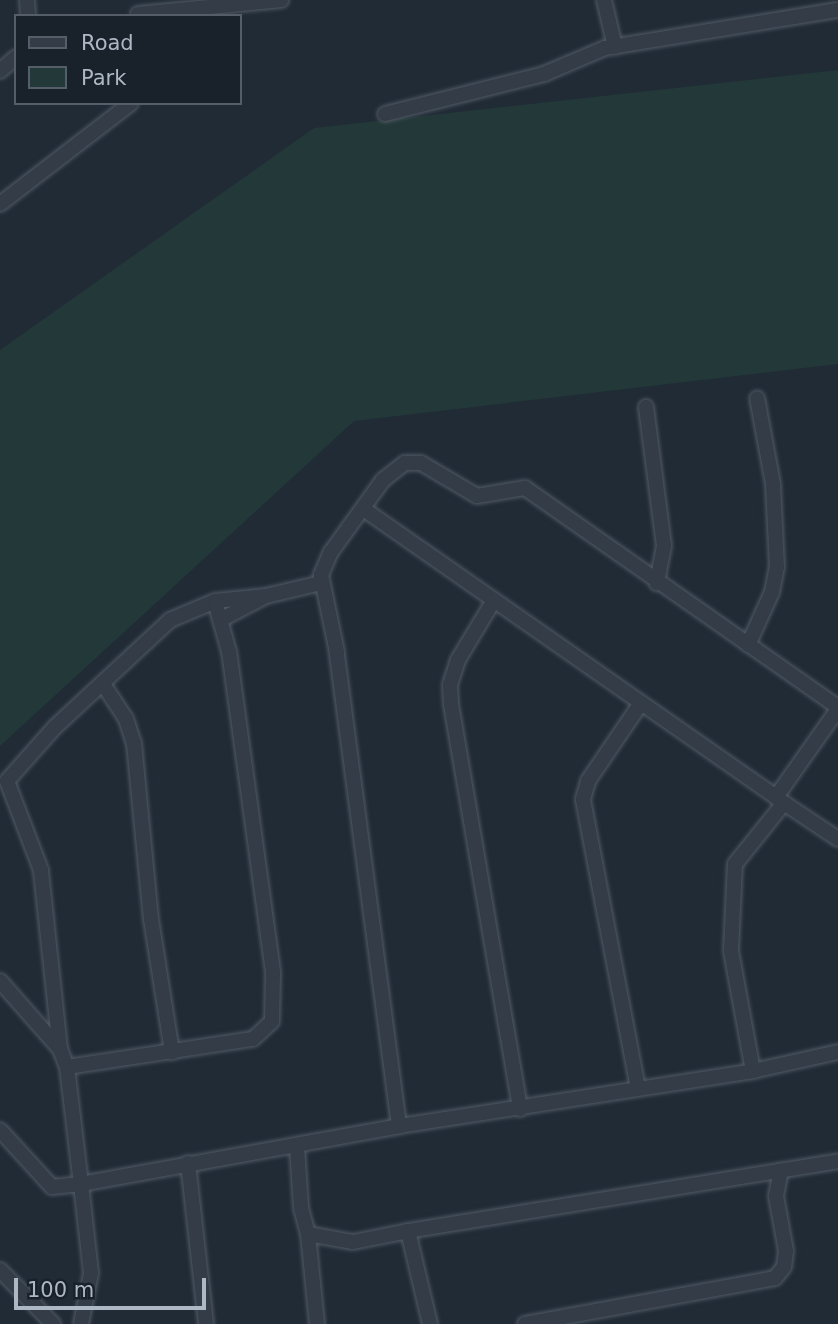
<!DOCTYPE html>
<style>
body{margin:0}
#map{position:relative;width:838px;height:1324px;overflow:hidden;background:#202b36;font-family:"DejaVu Sans",sans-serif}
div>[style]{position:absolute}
.green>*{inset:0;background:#233838}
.roads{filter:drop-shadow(0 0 2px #515a65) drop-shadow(0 0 2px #515a65)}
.minor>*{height:14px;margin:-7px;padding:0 7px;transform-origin:7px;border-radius:7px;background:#333c47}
span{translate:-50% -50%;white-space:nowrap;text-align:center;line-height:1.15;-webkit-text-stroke:5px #19212b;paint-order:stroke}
.legend{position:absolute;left:14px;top:14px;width:228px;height:91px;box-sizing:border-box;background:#19212b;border:2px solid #555d68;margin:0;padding:9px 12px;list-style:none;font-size:21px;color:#aeb7c4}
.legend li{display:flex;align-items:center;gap:14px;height:35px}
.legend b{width:35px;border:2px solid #555d68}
.scale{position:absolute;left:14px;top:1278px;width:192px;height:32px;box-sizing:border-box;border:4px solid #aeb7c4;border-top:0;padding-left:9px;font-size:21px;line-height:24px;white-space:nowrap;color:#aeb7c4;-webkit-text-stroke:5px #19212b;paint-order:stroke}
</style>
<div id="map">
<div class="green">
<div style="clip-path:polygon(838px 70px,838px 364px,354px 421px,0 746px,0 350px,314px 128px)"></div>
</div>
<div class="roads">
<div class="minor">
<div style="left:27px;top:0;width:16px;rotate:86deg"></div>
<div style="left:604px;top:0;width:48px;rotate:76.8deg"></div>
<div style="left:138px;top:14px;width:144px;rotate:-5.6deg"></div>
<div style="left:0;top:71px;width:21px;rotate:-41deg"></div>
<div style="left:385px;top:114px;width:164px;rotate:-14.1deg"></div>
<div style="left:544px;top:74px;width:66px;rotate:-23.1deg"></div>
<div style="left:605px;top:48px;width:236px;rotate:-9.3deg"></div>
<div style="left:0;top:204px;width:165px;rotate:-37.6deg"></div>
<div style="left:646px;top:407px;width:140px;rotate:82.6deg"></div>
<div style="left:664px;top:546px;width:38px;rotate:101deg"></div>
<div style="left:365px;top:510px;width:501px;rotate:34.93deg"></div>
<div style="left:776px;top:797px;width:108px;rotate:-54.8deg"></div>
<div style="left:494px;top:600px;width:70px;rotate:121deg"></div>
<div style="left:458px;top:660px;width:26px;rotate:108deg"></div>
<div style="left:450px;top:685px;width:19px;rotate:87deg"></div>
<div style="left:451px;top:704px;width:411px;rotate:80.3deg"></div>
<div style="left:220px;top:620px;width:47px;rotate:-27.6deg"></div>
<div style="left:748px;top:645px;width:58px;rotate:-65.6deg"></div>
<div style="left:772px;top:592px;width:25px;rotate:-79deg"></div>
<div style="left:777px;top:567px;width:83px;rotate:-92.8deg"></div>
<div style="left:773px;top:484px;width:87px;rotate:-100.5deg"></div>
<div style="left:103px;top:684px;width:42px;rotate:56.7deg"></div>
<div style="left:126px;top:719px;width:25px;rotate:72deg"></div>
<div style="left:134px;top:743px;width:177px;rotate:84.5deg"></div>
<div style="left:151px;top:919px;width:135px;rotate:81deg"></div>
<div style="left:778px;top:799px;width:72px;rotate:33.7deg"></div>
<div style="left:0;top:981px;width:91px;rotate:48.6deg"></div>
<div style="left:60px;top:1049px;width:19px;rotate:69deg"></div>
<div style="left:67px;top:1067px;width:118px;rotate:83.2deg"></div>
<div style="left:81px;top:1184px;width:29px;rotate:174deg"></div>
<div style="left:52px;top:1187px;width:77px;rotate:-132.4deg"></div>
<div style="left:60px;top:1049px;width:180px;rotate:-96.1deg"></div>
<div style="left:41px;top:870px;width:95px;rotate:-110.9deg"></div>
<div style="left:7px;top:781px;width:72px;rotate:-48.4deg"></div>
<div style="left:55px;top:727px;width:157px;rotate:-42.9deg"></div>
<div style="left:170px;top:620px;width:49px;rotate:-22.9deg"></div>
<div style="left:215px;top:601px;width:51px;rotate:-5.6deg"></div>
<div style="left:266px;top:596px;width:57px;rotate:-13.3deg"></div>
<div style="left:67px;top:1067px;width:188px;rotate:-8.6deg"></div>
<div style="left:253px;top:1039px;width:26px;rotate:-43deg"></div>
<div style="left:272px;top:1021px;width:49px;rotate:-88.8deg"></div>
<div style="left:273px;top:972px;width:323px;rotate:-97.8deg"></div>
<div style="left:229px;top:652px;width:53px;rotate:-105.4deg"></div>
<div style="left:753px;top:1071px;width:122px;rotate:-100.4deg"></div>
<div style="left:731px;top:951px;width:87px;rotate:-87.4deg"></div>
<div style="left:735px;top:864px;width:78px;rotate:-51.2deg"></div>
<div style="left:638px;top:1088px;width:294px;rotate:-100.8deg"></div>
<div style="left:583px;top:799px;width:19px;rotate:-74deg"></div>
<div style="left:588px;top:781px;width:94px;rotate:-55.8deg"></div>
<div style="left:399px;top:1126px;width:478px;rotate:-97.5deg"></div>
<div style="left:337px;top:652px;width:79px;rotate:-101.7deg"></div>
<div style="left:321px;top:575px;width:25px;rotate:-67deg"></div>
<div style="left:331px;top:552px;width:89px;rotate:-54.2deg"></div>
<div style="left:383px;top:480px;width:28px;rotate:-38deg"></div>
<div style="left:405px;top:463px;width:16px"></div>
<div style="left:421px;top:463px;width:65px;rotate:30.5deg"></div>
<div style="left:477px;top:496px;width:49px;rotate:-9.5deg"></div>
<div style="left:525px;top:488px;width:382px;rotate:35deg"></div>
<div style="left:297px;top:1147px;width:61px;rotate:86.2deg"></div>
<div style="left:301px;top:1208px;width:27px;rotate:75deg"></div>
<div style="left:308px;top:1234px;width:46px;rotate:10.1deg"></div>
<div style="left:353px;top:1242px;width:56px;rotate:-11.3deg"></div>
<div style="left:408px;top:1231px;width:96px;rotate:76.7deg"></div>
<div style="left:188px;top:1163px;width:162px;rotate:83.6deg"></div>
<div style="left:408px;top:1231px;width:436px;rotate:-9.2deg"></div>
<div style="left:308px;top:1234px;width:90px;rotate:84.3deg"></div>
<div style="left:0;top:1270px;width:76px;rotate:45.5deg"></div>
<div style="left:81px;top:1324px;width:52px;rotate:-78.9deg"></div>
<div style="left:91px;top:1273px;width:90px;rotate:-96.4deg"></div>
<div style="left:81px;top:1184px;width:323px;rotate:-10.3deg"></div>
<div style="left:399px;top:1126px;width:358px;rotate:-8.8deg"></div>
<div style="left:753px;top:1071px;width:87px;rotate:-12.6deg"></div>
<div style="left:525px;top:1324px;width:254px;rotate:-10.4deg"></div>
<div style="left:775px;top:1278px;width:14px;rotate:-51deg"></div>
<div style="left:784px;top:1267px;width:16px;rotate:-83deg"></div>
<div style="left:786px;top:1251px;width:56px;rotate:-100.3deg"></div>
<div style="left:776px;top:1196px;width:26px;rotate:-79deg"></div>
</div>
</div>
<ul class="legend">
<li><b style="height:9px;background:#333c47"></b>Road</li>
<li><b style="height:19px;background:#233838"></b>Park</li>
</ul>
<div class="scale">100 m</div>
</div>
